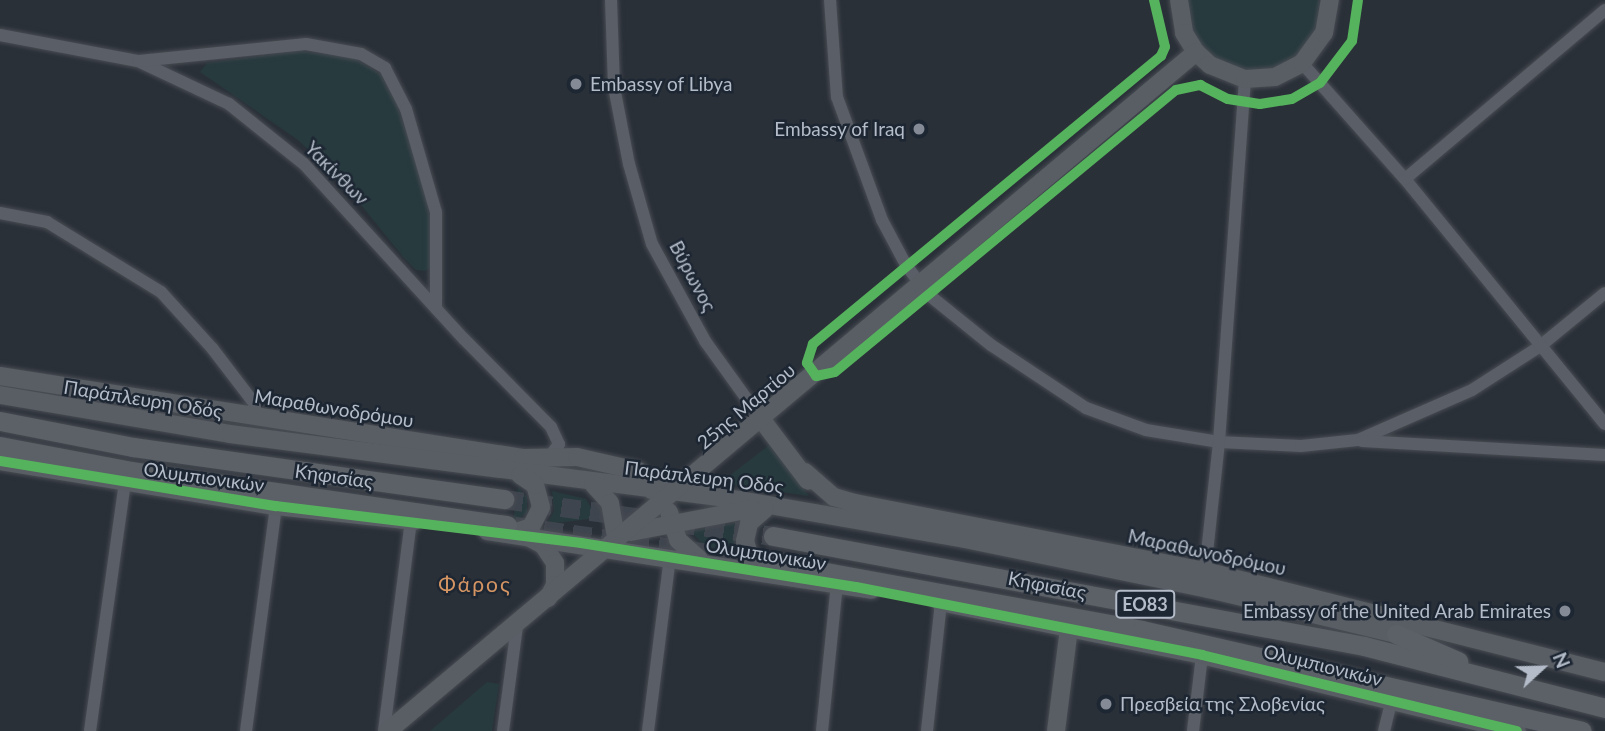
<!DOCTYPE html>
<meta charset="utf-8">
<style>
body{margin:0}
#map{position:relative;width:1605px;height:731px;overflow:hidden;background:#2a3038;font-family:Lato,sans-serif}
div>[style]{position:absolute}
.green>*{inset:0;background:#273a3e}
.primary-tunnel>*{height:19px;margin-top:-9.5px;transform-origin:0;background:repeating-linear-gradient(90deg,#3f454e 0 19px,transparent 0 29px)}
.roads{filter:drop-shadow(0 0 2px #484c53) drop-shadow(0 0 2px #484c53)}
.street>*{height:12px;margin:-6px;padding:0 6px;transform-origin:6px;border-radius:6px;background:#5a5e66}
.secondary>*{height:18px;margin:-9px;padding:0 9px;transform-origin:9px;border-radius:9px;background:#595d64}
.primary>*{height:19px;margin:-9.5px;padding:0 9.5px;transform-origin:9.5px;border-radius:9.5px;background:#5c6168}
.cycleway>*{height:10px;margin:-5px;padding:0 5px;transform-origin:5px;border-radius:5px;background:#56b35d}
.dots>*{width:19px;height:19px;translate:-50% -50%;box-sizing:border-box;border:4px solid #1d2633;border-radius:50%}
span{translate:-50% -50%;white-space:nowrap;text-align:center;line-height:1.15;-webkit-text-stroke:5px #1d2633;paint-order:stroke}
.shield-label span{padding:2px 5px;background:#1d2633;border:2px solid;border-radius:5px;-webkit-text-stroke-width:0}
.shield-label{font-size:18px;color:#b4bcc9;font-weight:700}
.poi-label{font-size:19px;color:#b4bcc9}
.left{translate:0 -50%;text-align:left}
.right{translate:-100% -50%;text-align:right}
.street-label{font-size:19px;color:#b4bcc9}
.neighbourhood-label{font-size:21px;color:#d59563;letter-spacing:2px}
.north{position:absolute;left:1507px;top:633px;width:70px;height:70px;-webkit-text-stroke:5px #1d2633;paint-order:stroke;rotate:68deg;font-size:19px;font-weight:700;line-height:28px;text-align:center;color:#b4bcc9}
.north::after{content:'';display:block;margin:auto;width:24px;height:32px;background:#b4bcc9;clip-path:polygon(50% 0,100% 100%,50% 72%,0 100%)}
</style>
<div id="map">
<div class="green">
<div style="clip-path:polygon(1187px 0,1319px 0,1321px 14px,1307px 47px,1280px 68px,1245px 72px,1212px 58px,1190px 30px)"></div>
<div style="clip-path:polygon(299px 51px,354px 58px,382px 75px,396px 101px,426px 195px,432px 232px,430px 268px,425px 271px,416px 270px,404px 258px,344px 184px,298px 140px,200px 72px,207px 63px)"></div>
<div style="clip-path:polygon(769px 445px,809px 496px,720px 483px)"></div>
<div style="clip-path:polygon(518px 487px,527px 497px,527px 513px,513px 522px)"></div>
<div style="clip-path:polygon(552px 491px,586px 499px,598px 518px,547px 524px,554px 511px)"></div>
<div style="clip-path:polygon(736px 523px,734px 552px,705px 546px,690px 531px)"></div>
<div style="clip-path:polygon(487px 682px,499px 684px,492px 731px,430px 731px)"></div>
</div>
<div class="primary-tunnel">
<div style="left:504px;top:499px;width:272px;rotate:7.8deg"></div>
<div style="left:515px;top:526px;width:253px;rotate:7.9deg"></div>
</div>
<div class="roads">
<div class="street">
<div style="left:611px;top:0;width:87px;rotate:88deg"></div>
<div style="left:614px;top:87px;width:78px;rotate:79deg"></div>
<div style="left:629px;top:164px;width:83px;rotate:74deg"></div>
<div style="left:652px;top:244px;width:111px;rotate:61.3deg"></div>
<div style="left:705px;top:341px;width:97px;rotate:54.2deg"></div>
<div style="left:830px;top:0;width:97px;rotate:85.9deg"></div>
<div style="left:837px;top:97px;width:131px;rotate:69.9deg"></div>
<div style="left:882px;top:220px;width:51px;rotate:61.9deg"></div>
<div style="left:906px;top:265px;width:38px;rotate:53deg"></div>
<div style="left:929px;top:295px;width:80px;rotate:38.9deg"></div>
<div style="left:991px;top:345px;width:114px;rotate:33.6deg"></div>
<div style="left:1086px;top:408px;width:64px;rotate:20.1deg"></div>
<div style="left:1146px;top:430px;width:74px;rotate:9.3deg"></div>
<div style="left:1219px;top:442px;width:82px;rotate:2.8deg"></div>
<div style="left:1301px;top:446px;width:57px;rotate:-6deg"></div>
<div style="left:1358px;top:440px;width:124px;rotate:-23.7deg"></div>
<div style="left:1472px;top:390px;width:80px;rotate:-32.7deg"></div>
<div style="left:1539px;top:347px;width:85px;rotate:-39.3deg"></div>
<div style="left:0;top:35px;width:140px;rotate:10.7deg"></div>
<div style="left:138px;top:61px;width:101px;rotate:25.3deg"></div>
<div style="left:229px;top:104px;width:96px;rotate:38.7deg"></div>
<div style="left:304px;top:164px;width:237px;rotate:47.6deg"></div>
<div style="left:464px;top:339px;width:124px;rotate:45.3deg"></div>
<div style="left:551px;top:427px;width:19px;rotate:65deg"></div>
<div style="left:559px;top:444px;width:15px;rotate:127deg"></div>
<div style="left:139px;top:61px;width:168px;rotate:-5.8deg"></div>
<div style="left:306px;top:44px;width:56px;rotate:10.3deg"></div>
<div style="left:361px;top:54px;width:28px;rotate:30deg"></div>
<div style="left:385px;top:68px;width:46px;rotate:62.9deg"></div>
<div style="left:406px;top:109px;width:107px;rotate:73.8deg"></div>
<div style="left:436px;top:212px;width:96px;rotate:90deg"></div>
<div style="left:1302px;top:63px;width:155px;rotate:48.4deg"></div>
<div style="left:1405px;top:179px;width:316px;rotate:50.8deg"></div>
<div style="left:1405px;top:179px;width:262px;rotate:-40.2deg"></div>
<div style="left:0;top:213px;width:48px;rotate:10.8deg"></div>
<div style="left:47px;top:222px;width:134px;rotate:31.6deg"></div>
<div style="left:161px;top:292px;width:76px;rotate:47.7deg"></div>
<div style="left:212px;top:348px;width:69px;rotate:52.6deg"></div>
<div style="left:254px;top:403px;width:14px;rotate:78deg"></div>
<div style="left:1362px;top:441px;width:243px;rotate:3.3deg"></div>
<div style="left:1205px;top:571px;width:130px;rotate:-83.8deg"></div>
<div style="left:1219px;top:442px;width:364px;rotate:-85.9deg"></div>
<div style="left:90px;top:731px;width:250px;rotate:-82deg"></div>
<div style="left:246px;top:731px;width:227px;rotate:-82.4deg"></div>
<div style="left:384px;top:731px;width:213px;rotate:-82.7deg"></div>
<div style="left:503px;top:731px;width:106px;rotate:-82.4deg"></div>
<div style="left:648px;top:731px;width:175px;rotate:-82.8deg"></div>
<div style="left:822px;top:731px;width:148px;rotate:-84.2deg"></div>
<div style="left:927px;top:731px;width:130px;rotate:-83.8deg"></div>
<div style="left:1193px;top:731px;width:77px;rotate:-83.2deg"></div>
<div style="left:1384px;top:731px;width:32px;rotate:-76deg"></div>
</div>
<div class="secondary">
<div style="left:1179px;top:0;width:33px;rotate:81deg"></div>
<div style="left:1184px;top:33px;width:22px;rotate:58deg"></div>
<div style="left:1196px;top:52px;width:19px;rotate:43deg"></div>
<div style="left:1210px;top:65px;width:38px;rotate:22deg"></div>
<div style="left:1245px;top:79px;width:30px;rotate:-4deg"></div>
<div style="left:1275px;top:77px;width:30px;rotate:-27deg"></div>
<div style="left:1302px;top:63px;width:37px;rotate:-54deg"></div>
<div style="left:1324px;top:33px;width:34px;rotate:-80deg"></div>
<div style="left:0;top:376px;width:529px;rotate:8.91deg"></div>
<div style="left:523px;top:458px;width:54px;rotate:-1.1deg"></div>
<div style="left:577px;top:457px;width:63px;rotate:12.9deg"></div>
<div style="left:638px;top:471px;width:24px;rotate:54deg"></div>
<div style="left:0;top:395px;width:233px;rotate:9.6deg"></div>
<div style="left:230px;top:434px;width:514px;rotate:7.37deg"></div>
<div style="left:740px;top:500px;width:228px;rotate:9.8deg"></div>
<div style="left:965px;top:539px;width:249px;rotate:11.6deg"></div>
<div style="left:1209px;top:589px;width:192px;rotate:13.5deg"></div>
<div style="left:762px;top:420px;width:76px;rotate:53deg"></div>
<div style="left:0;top:461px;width:280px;rotate:9.3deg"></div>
<div style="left:276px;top:506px;width:139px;rotate:6.2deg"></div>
<div style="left:805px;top:472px;width:38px;rotate:41deg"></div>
<div style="left:834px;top:497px;width:22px;rotate:16deg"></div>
<div style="left:855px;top:503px;width:357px;rotate:11deg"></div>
<div style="left:1205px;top:571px;width:413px;rotate:14.2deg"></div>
<div style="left:593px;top:484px;width:25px;rotate:48deg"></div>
<div style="left:610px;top:503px;width:39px;rotate:80deg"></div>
<div style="left:669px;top:512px;width:29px;rotate:72deg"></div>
<div style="left:678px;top:540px;width:28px;rotate:42deg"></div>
<div style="left:487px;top:531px;width:389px;rotate:8.7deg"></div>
<div style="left:631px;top:532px;width:123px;rotate:-10.8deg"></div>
<div style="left:513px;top:533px;width:19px;rotate:-18deg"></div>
<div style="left:531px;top:527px;width:22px;rotate:-63deg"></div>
<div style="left:541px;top:507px;width:23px;rotate:-105deg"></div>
<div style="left:535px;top:485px;width:18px;rotate:-146deg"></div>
<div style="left:530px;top:538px;width:15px;rotate:28deg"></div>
<div style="left:543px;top:545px;width:22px;rotate:56deg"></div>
<div style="left:555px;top:563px;width:22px;rotate:90deg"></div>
<div style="left:555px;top:585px;width:15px;rotate:118deg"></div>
<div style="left:764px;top:570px;width:18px;rotate:-139deg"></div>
<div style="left:750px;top:558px;width:18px;rotate:-106deg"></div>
<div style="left:745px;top:541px;width:18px;rotate:-77deg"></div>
<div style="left:749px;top:523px;width:21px;rotate:-41deg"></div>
<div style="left:940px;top:602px;width:267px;rotate:11.4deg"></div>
<div style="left:1202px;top:655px;width:324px;rotate:13.6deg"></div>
<div style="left:388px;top:731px;width:1055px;rotate:-40.04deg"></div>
<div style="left:1056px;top:731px;width:104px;rotate:-82.8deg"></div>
</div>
<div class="primary">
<div style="left:0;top:421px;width:136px;rotate:11.1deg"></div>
<div style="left:133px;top:447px;width:375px;rotate:8deg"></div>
<div style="left:0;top:446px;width:133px;rotate:10.8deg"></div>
<div style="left:131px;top:471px;width:380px;rotate:8.2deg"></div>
<div style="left:773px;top:536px;width:601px;rotate:10.54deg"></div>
<div style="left:1364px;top:646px;width:249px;rotate:14.4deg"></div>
<div style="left:766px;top:561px;width:382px;rotate:10.4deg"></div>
<div style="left:1142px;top:630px;width:451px;rotate:12.9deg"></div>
<div style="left:1396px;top:634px;width:68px;rotate:23.5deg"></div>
</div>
</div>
<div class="cycleway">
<div style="left:1154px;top:0;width:48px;rotate:76.8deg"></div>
<div style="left:1165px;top:47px;width:10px;rotate:114deg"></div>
<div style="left:1161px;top:56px;width:452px;rotate:140.4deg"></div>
<div style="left:813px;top:344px;width:20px;rotate:108deg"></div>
<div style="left:807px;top:363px;width:16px;rotate:55deg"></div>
<div style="left:816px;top:376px;width:19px;rotate:-12deg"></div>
<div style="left:835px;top:372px;width:442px;rotate:-39.6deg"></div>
<div style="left:1176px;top:90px;width:25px;rotate:-12deg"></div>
<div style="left:1200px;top:85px;width:31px;rotate:27deg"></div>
<div style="left:1228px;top:99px;width:32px;rotate:9deg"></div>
<div style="left:1260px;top:104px;width:32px;rotate:-9deg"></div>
<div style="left:1292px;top:99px;width:32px;rotate:-30deg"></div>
<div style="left:1320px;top:83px;width:53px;rotate:-52.7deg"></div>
<div style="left:1352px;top:41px;width:41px;rotate:-81.7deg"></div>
<div style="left:0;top:461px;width:280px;rotate:9.3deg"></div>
<div style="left:276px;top:506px;width:307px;rotate:6.9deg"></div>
<div style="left:581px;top:543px;width:278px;rotate:9.1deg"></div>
<div style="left:856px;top:587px;width:353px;rotate:11.1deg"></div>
<div style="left:1202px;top:655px;width:324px;rotate:13.6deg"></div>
</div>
<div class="dots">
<div style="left:576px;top:84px;background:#848b96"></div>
<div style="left:919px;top:129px;background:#848b96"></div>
<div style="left:1565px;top:611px;background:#848b96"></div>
<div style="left:1106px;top:704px;background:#848b96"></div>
</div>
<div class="shield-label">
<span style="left:1145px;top:604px">ΕΟ83</span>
</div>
<div class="poi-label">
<span class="left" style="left:590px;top:84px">Embassy of Libya</span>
<span class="right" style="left:905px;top:129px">Embassy of Iraq</span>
<span class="right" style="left:1551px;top:611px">Embassy of the United Arab Emirates</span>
<span class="left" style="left:1120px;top:704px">Πρεσβεία της Σλοβενίας</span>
</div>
<div class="street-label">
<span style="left:337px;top:173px;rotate:45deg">Υακίνθων</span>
<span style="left:693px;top:276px;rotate:62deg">Βύρωνος</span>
<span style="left:143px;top:399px;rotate:9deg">Παράπλευρη Οδός</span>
<span style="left:746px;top:406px;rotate:-40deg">25ης Μαρτίου</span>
<span style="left:334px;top:408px;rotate:9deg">Μαραθωνοδρόμου</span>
<span style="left:334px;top:476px;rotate:8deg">Κηφισίας</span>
<span style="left:204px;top:477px;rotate:8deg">Ολυμπιονικών</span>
<span style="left:704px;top:477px;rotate:7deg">Παράπλευρη Οδός</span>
<span style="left:1207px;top:552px;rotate:12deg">Μαραθωνοδρόμου</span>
<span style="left:766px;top:554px;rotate:9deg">Ολυμπιονικών</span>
<span style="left:1047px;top:585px;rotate:11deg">Κηφισίας</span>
<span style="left:1323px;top:665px;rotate:14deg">Ολυμπιονικών</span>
</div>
<div class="neighbourhood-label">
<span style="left:475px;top:584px">Φάρος</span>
</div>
<div class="north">N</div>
</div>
